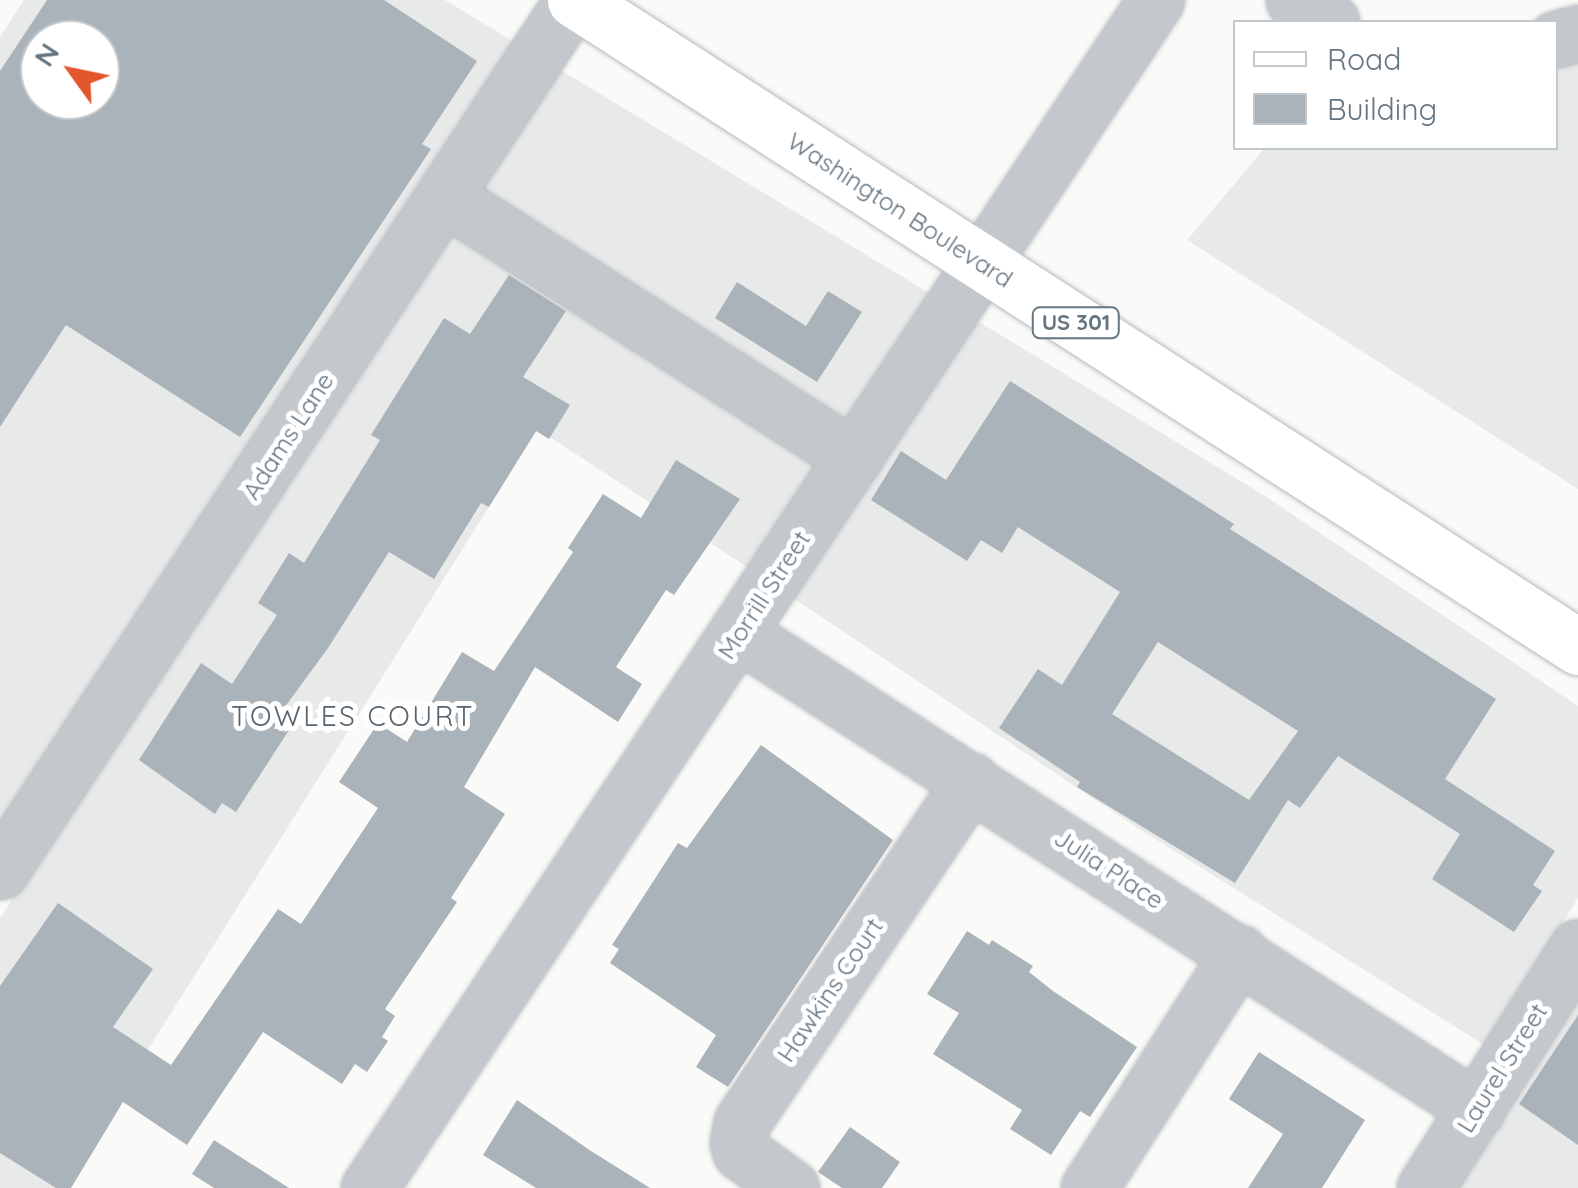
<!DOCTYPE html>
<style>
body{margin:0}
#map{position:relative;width:1578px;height:1188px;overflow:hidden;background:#fafaf8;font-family:Quicksand,sans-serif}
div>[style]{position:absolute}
.built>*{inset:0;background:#e8e9e9}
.building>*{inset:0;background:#aab3b9}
.roads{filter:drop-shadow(0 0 2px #b5babe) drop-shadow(0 0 2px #b5babe)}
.minor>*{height:55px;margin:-27.5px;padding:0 27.5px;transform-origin:27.5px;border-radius:27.5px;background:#c3c8cc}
.major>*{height:55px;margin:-27.5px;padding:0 27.5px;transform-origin:27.5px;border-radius:27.5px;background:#fff}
span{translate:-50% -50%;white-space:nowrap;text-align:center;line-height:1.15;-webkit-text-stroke:10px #fff;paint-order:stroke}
.shield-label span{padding:2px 8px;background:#fff;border:2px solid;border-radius:8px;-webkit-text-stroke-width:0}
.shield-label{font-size:22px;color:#657683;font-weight:700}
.street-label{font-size:25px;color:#657683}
.neighbourhood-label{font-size:28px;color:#57646e;letter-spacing:2.5px}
.legend{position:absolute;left:1233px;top:20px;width:325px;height:130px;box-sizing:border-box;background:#fff;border:2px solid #c1c8cd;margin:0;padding:12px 18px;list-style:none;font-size:30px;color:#657683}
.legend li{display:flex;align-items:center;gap:20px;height:50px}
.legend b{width:50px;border:2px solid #c1c8cd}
.north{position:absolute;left:20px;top:20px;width:100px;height:100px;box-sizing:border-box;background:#fff;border:2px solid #c1c8cd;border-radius:50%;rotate:303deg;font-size:28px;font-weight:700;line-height:40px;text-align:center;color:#657683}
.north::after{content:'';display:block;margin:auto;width:35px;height:45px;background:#e4572e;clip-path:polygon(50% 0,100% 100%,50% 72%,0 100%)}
</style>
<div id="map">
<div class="built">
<div style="clip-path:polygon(evenodd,24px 0,445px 0,514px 42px,0 825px,0 37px,24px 0,40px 40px,100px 40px,100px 100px,40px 100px,40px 40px)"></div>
<div style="clip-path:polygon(1578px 58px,1578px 489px,1187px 240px,1265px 148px,1556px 148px,1556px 64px)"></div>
<div style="clip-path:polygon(559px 69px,931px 294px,750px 569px,538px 429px,61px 1188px,0 1188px,0 918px)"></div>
<div style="clip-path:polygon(976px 320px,1265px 496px,1578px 706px,1578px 898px,1486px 1046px,1136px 827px,793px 598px)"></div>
<div style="clip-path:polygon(1578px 997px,1578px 1188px,1456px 1188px,1511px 1103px)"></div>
</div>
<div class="building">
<div style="clip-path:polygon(evenodd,47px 0,384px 0,477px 61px,422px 144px,431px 149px,240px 437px,66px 325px,0 427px,0 71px,47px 0,40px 40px,100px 40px,100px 100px,40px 100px,40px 40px)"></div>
<div style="clip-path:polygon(509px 275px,566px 311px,523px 377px,570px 405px,549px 439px,536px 431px,489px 507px,481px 503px,434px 579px,389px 552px,328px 648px,279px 715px,293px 724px,236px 812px,222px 803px,215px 814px,139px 760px,201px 663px,232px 684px,277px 615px,258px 603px,289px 553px,304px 563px,380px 440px,371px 435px,444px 318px,470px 334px)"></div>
<div style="clip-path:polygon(737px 282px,806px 326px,828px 291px,862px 312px,817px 382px,715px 318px)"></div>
<div style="clip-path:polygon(evenodd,1010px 381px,1234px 524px,1230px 529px,1496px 699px,1445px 779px,1555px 851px,1533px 885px,1542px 891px,1514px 932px,1432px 879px,1460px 834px,1338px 756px,1300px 808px,1288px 800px,1235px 883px,1077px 787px,1080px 782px,999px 728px,1038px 669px,1062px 685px,1120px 592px,1018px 527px,1002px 553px,981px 540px,967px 561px,871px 500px,901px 451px,946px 480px,1010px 381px,1158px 642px,1298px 731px,1249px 800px,1112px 714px,1158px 642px)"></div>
<div style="clip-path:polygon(676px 460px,740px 499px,674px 595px,666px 590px,616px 667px,642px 684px,618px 722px,535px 667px,464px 787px,505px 814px,451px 898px,457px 902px,385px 1009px,395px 1016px,382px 1037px,388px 1041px,367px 1072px,355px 1064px,342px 1084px,263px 1032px,187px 1145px,123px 1102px,71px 1188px,56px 1188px,0 1153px,0 986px,58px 903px,153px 969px,113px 1027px,171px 1065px,278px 909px,301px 924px,378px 808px,339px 782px,378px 723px,407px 742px,462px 652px,494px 671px,573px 552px,568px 548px,603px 494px,641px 518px)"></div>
<div style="clip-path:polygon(761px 745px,893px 840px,728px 1087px,696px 1067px,716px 1035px,610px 963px,619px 949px,612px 945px,678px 843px,687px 848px)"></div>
<div style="clip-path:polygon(967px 931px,989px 945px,992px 940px,1033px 966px,1029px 972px,1053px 991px,1137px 1047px,1090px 1117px,1080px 1111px,1051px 1155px,1010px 1129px,1022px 1110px,933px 1054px,959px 1013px,927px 994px)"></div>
<div style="clip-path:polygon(1578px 1015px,1578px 1145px,1519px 1104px)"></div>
<div style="clip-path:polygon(1259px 1052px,1365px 1120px,1322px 1188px,1248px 1188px,1283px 1134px,1229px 1099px)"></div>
<div style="clip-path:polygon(517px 1100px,591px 1151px,650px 1188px,536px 1188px,483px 1155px)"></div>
<div style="clip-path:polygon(850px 1127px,900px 1162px,882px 1188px,842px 1188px,818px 1172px)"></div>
<div style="clip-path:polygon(214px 1140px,289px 1188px,214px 1188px,192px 1174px)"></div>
</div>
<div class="roads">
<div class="minor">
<div style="left:1294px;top:0;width:43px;rotate:30.7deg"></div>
<div style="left:1556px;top:39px;width:23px;rotate:-15deg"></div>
<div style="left:445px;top:197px;width:485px;rotate:32.5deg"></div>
<div style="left:738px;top:633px;width:879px;rotate:32.79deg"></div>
<div style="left:0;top:871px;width:1043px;rotate:-56.66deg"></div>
<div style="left:369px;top:1188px;width:1425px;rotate:-56.48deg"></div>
<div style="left:791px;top:1188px;width:62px;rotate:-144.2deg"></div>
<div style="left:741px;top:1152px;width:10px;rotate:-107deg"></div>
<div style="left:738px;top:1142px;width:20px;rotate:-79deg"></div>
<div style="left:742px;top:1122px;width:411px;rotate:-56.1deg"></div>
<div style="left:1089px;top:1188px;width:279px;rotate:-57.4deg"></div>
<div style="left:1425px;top:1188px;width:285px;rotate:-57.6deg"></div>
</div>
<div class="major">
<div style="left:575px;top:0;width:1194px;rotate:32.82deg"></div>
</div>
</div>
<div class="shield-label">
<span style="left:1076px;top:323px">US 301</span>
</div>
<div class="street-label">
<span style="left:900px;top:210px;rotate:33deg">Washington Boulevard</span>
<span style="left:288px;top:436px;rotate:-57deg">Adams Lane</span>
<span style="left:764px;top:595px;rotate:-57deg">Morrill Street</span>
<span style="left:1109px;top:869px;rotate:33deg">Julia Place</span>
<span style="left:830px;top:990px;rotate:-56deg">Hawkins Court</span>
<span style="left:1502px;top:1068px;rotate:-58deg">Laurel Street</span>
</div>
<div class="neighbourhood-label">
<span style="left:353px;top:716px">TOWLES COURT</span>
</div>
<ul class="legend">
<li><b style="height:12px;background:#fff"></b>Road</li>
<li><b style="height:28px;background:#aab3b9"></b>Building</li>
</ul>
<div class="north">N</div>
</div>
